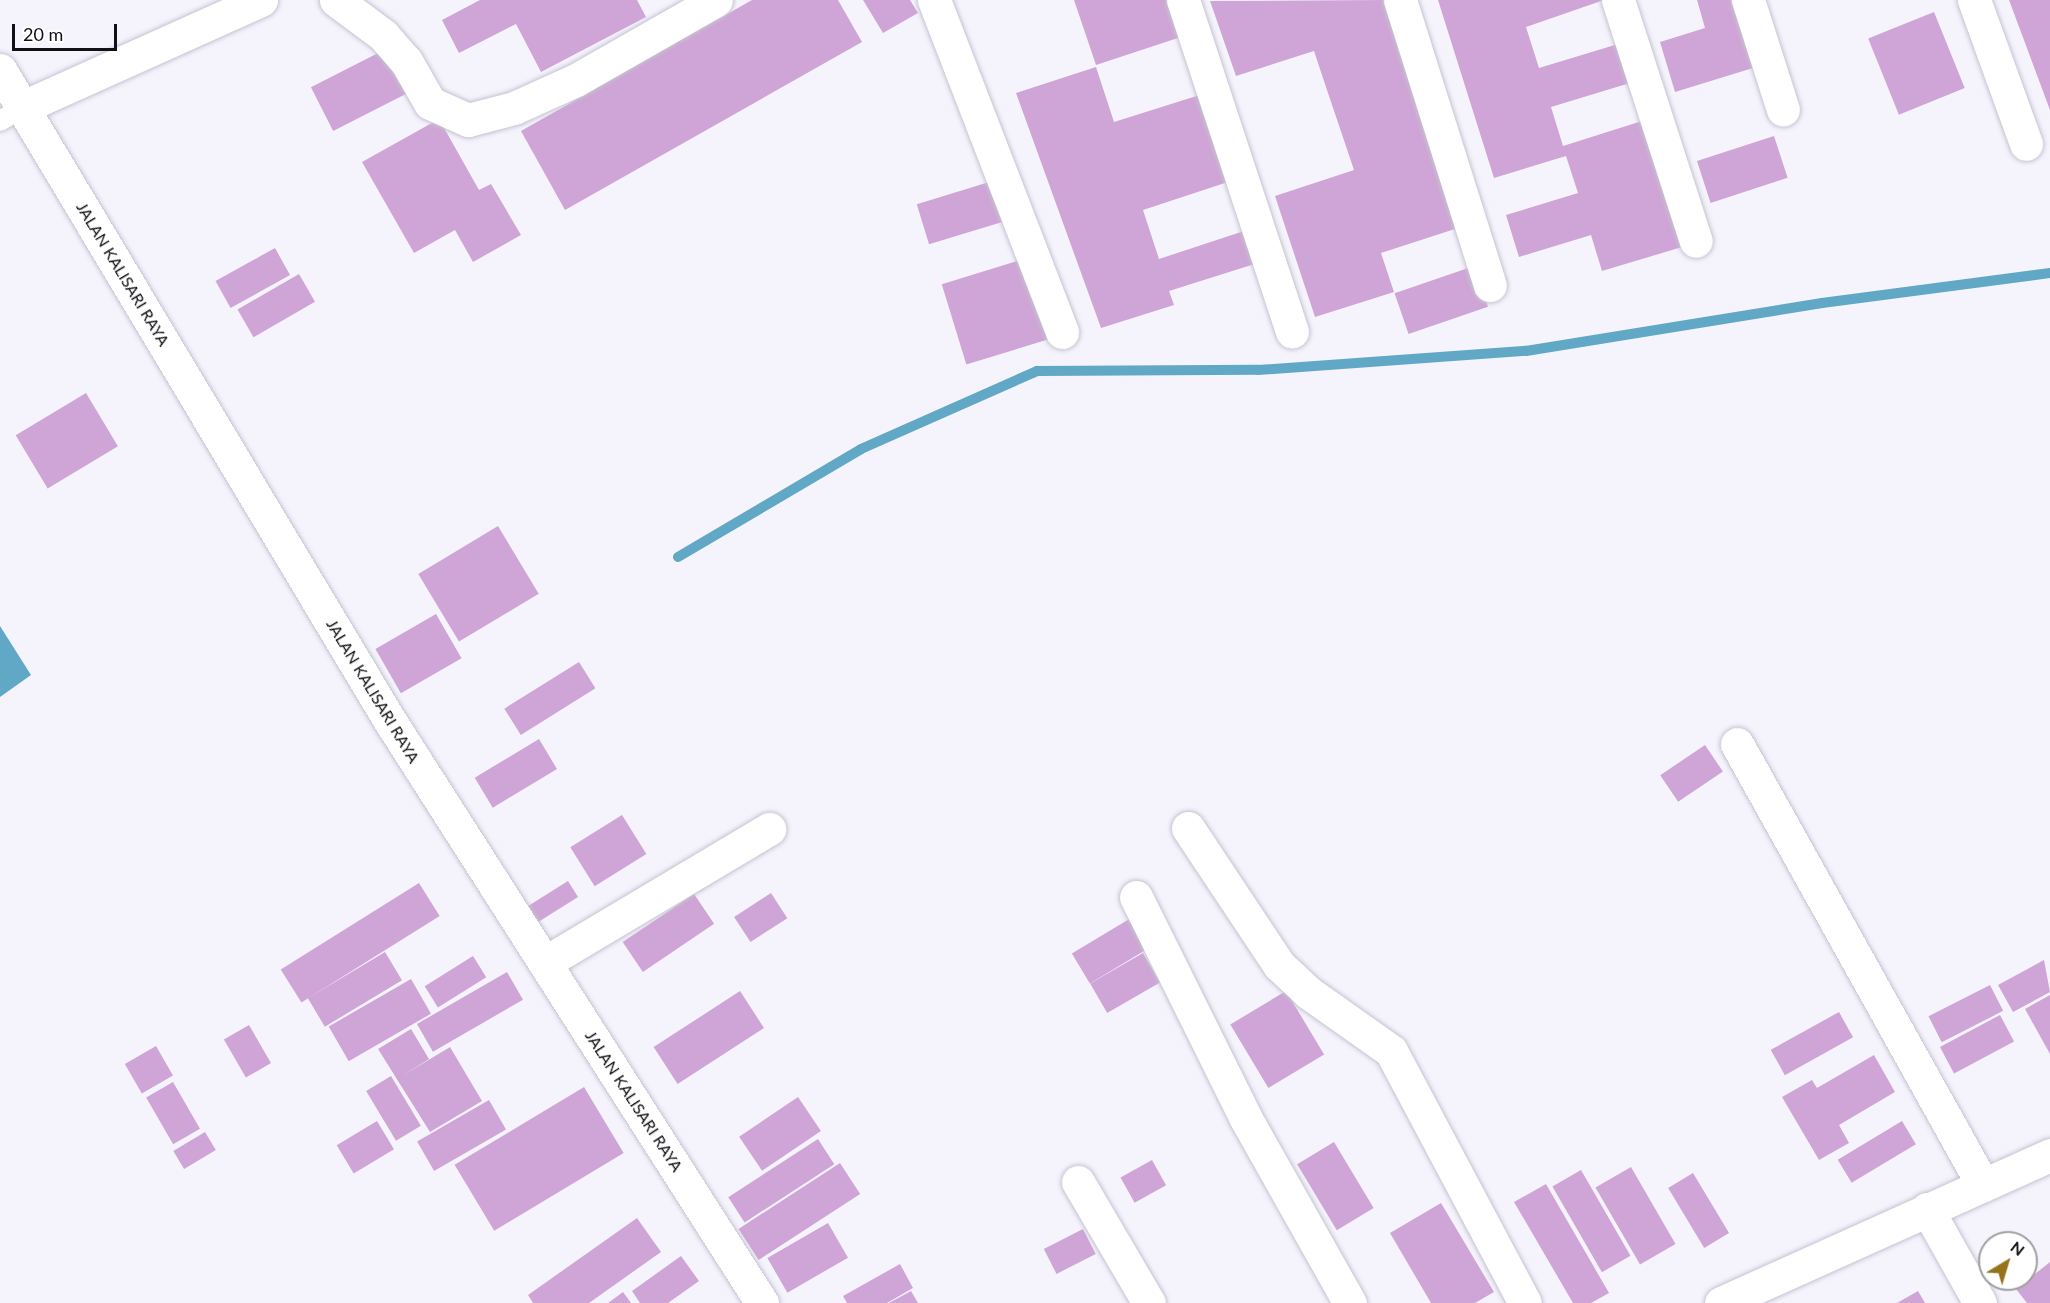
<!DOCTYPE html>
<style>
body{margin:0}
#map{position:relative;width:2050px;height:1303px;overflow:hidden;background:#f5f4fd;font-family:Lato,sans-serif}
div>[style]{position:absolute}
.water>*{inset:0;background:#61a7c6}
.stream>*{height:10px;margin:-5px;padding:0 5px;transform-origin:5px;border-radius:5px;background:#61a7c6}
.building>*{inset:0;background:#cfa4d6;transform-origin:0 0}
.roads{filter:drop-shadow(0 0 2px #c4c3d1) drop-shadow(0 0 2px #c4c3d1)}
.service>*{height:20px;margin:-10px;padding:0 10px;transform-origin:10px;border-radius:10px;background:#fff}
.minor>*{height:33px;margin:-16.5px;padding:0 16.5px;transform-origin:16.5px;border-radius:16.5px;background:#fff}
.tertiary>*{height:33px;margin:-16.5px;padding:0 16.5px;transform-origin:16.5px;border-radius:16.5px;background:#fff}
span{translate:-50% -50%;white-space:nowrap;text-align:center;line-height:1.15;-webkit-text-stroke:4.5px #fff;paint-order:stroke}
.street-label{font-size:16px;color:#111015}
.north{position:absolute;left:1978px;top:1231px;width:60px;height:60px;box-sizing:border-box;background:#fff;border:2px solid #a09fa1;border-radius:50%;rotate:38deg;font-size:16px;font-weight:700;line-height:24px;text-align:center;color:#111015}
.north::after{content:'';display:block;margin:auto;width:21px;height:27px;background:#94731b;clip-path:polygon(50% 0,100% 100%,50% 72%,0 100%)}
.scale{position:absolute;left:12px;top:24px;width:105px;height:27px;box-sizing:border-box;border:3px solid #111015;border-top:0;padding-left:8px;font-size:18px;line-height:21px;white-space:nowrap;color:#111015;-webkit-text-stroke:4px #fff;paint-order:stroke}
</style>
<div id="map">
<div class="water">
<div style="clip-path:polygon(0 626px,31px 675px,0 697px)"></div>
</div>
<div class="stream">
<div style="left:678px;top:557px;width:212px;rotate:-30.5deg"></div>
<div style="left:861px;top:449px;width:193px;rotate:-23.9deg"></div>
<div style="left:1037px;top:371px;width:221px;rotate:-0.3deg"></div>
<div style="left:1258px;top:370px;width:269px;rotate:-4.1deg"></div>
<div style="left:1526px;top:351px;width:300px;rotate:-9.2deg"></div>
<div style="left:1822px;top:303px;width:230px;rotate:-7.5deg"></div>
</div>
<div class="building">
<div style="clip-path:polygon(480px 0,637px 0,646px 17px,541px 72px,516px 24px,459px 53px,442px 20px)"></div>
<div style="clip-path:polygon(752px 0,838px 0,862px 42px,565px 210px,521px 131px)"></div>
<div style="clip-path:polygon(863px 0,910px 0,918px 13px,883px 33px)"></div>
<div style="clip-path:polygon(1074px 0,1175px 0,1187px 35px,1096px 65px)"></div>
<div style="clip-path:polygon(1386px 0,1461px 227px,1381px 253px,1394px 292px,1315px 317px,1275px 196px,1354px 170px,1328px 93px,1314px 51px,1236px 76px,1210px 1px)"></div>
<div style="clip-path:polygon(1438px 0,1604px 0,1526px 27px,1539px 68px,1618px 44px,1630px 83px,1551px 107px,1563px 146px,1642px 121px,1682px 247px,1602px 271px,1591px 235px,1519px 257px,1506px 215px,1578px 193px,1566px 156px,1494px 178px)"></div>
<div style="clip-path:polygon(1697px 0,1731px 0,1753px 68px,1675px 92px,1660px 42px,1705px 28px)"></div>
<div style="clip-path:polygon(2009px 0,2050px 0,2050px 110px)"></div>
<div style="left:1934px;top:12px;width:82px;height:71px;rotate:68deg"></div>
<div style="left:384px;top:50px;width:49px;height:82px;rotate:63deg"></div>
<div style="clip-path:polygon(1096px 67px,1114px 122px,1206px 93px,1234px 180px,1143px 210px,1159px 259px,1250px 229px,1261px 262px,1169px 291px,1174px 305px,1101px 328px,1016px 93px)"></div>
<div style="clip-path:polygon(439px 119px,479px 190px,491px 184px,521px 235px,473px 262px,455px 230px,414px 253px,362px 162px)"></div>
<div style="left:1774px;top:136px;width:44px;height:81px;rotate:72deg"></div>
<div style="left:999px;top:179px;width:42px;height:86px;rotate:73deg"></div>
<div style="left:275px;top:248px;width:31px;height:68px;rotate:61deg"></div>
<div style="left:1024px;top:259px;width:84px;height:86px;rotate:73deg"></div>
<div style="left:1474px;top:266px;width:43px;height:84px;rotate:71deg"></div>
<div style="left:299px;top:274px;width:32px;height:71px;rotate:60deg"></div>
<div style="left:86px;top:393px;width:62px;height:82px;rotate:59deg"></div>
<div style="left:498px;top:526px;width:79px;height:93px;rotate:59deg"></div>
<div style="left:436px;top:614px;width:51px;height:70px;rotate:60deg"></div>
<div style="left:579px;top:662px;width:31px;height:88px;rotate:58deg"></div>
<div style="left:539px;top:739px;width:35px;height:75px;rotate:59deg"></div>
<div style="left:1705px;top:745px;width:32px;height:54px;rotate:56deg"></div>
<div style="left:622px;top:815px;width:46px;height:61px;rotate:58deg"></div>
<div style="left:568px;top:881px;width:19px;height:56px;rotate:58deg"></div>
<div style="left:419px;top:883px;width:39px;height:163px;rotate:58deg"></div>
<div style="left:771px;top:893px;width:30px;height:44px;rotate:57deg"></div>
<div style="left:694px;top:894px;width:36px;height:86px;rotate:56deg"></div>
<div style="left:1131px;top:918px;width:35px;height:69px;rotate:59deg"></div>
<div style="left:385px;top:952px;width:33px;height:90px;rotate:59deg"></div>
<div style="left:1143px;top:953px;width:34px;height:61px;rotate:60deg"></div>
<div style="left:473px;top:956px;width:25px;height:57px;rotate:58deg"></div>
<div style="clip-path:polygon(2044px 960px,2050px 992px,2013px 1012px,1998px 985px)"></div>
<div style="left:507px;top:972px;width:32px;height:104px;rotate:60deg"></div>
<div style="left:411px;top:979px;width:40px;height:95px;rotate:60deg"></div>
<div style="left:1990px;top:985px;width:29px;height:69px;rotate:63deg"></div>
<div style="left:740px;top:991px;width:44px;height:103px;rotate:57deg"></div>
<div style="left:1286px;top:991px;width:74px;height:65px;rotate:59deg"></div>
<div style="clip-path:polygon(2050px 995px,2050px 1054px,2025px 1009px)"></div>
<div style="left:1839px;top:1012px;width:29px;height:78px;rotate:61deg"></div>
<div style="left:2000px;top:1015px;width:30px;height:68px;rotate:62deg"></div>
<div style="left:249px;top:1025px;width:44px;height:29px;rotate:60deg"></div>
<div style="clip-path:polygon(411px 1029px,429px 1059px,402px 1076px,450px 1047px,482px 1101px,430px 1132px,378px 1049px)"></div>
<div style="left:156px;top:1046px;width:34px;height:36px;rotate:60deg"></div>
<div style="clip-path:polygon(1874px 1055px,1895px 1092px,1839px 1125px,1849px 1143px,1819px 1160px,1782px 1097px,1812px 1080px,1817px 1088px)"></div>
<div style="left:391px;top:1076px;width:58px;height:29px;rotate:59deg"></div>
<div style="left:173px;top:1082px;width:54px;height:31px;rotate:60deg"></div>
<div style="left:584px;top:1087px;width:77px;height:151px;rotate:59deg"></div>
<div style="left:798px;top:1097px;width:41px;height:71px;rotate:56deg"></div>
<div style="left:489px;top:1100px;width:34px;height:83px;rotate:60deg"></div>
<div style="left:377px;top:1121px;width:33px;height:47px;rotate:59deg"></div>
<div style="left:1902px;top:1121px;width:27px;height:75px;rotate:59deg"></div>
<div style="left:205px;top:1132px;width:21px;height:37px;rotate:59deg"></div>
<div style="left:818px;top:1139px;width:30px;height:107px;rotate:57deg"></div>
<div style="left:1334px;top:1142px;width:77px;height:43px;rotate:59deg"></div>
<div style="left:1152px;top:1160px;width:29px;height:36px;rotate:61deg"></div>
<div style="left:840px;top:1163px;width:37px;height:121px;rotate:57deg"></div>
<div style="left:1631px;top:1167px;width:89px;height:41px;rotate:60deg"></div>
<div style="left:1581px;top:1170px;width:99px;height:33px;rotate:60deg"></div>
<div style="left:1693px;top:1173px;width:70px;height:29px;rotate:59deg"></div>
<div style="clip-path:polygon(1546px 1184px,1609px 1293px,1591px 1303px,1573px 1303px,1514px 1202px)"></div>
<div style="clip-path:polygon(1441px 1203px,1494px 1292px,1475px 1303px,1431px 1303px,1390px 1233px)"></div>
<div style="clip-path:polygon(637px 1218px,661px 1252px,589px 1303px,533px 1303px,528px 1295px)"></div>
<div style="left:828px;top:1223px;width:40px;height:70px;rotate:60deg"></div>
<div style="left:1083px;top:1229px;width:28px;height:44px;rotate:63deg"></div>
<div style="clip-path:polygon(681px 1256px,699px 1281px,668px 1303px,640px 1303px,632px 1291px)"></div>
<div style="clip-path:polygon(2050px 1262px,2050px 1303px,2027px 1303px,2016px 1289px)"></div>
<div style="clip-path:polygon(900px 1264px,913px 1288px,887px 1303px,847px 1303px,843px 1296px)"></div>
<div style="clip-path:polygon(911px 1291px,918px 1303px,889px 1303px)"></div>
<div style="clip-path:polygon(1918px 1291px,1925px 1303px,1897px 1303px)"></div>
<div style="clip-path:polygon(623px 1292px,631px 1303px,608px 1303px)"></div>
</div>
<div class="roads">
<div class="service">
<div style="left:0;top:121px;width:27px;rotate:-31deg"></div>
</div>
<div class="minor">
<div style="left:336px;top:0;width:59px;rotate:36.7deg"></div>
<div style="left:383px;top:35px;width:35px;rotate:49deg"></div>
<div style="left:406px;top:61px;width:48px;rotate:60.3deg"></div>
<div style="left:430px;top:103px;width:42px;rotate:24.1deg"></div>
<div style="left:468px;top:120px;width:48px;rotate:-14.6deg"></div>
<div style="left:514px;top:108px;width:68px;rotate:-24.3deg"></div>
<div style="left:576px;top:80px;width:161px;rotate:-29.7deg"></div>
<div style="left:934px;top:0;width:356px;rotate:68.9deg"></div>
<div style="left:1183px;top:0;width:349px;rotate:71.8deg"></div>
<div style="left:1400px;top:0;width:299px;rotate:72.5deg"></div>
<div style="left:1618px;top:0;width:253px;rotate:72.1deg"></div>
<div style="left:1748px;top:0;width:115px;rotate:72.3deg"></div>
<div style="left:1974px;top:0;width:153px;rotate:70.1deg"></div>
<div style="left:23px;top:107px;width:261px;rotate:-24.2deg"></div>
<div style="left:1737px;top:744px;width:505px;rotate:60.85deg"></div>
<div style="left:1188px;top:828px;width:164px;rotate:56.4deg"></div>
<div style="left:1279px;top:965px;width:41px;rotate:43deg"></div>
<div style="left:1309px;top:993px;width:100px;rotate:35.3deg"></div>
<div style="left:1391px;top:1051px;width:285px;rotate:62deg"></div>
<div style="left:1136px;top:897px;width:246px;rotate:63.6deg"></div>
<div style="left:1245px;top:1117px;width:214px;rotate:60.6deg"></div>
<div style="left:546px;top:962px;width:260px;rotate:-30.8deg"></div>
<div style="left:1078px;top:1182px;width:140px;rotate:59.6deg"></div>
<div style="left:1927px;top:1209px;width:108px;rotate:60.6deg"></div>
<div style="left:1721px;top:1303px;width:361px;rotate:-24.2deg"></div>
</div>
<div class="tertiary">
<div style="left:0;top:70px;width:759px;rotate:59.08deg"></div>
<div style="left:390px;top:721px;width:691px;rotate:57.41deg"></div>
</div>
</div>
<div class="street-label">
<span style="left:123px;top:274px;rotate:59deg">JALAN KALISARI RAYA</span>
<span style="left:373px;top:691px;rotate:59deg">JALAN KALISARI RAYA</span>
<span style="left:634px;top:1101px;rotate:57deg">JALAN KALISARI RAYA</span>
</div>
<div class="north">N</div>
<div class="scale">20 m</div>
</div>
